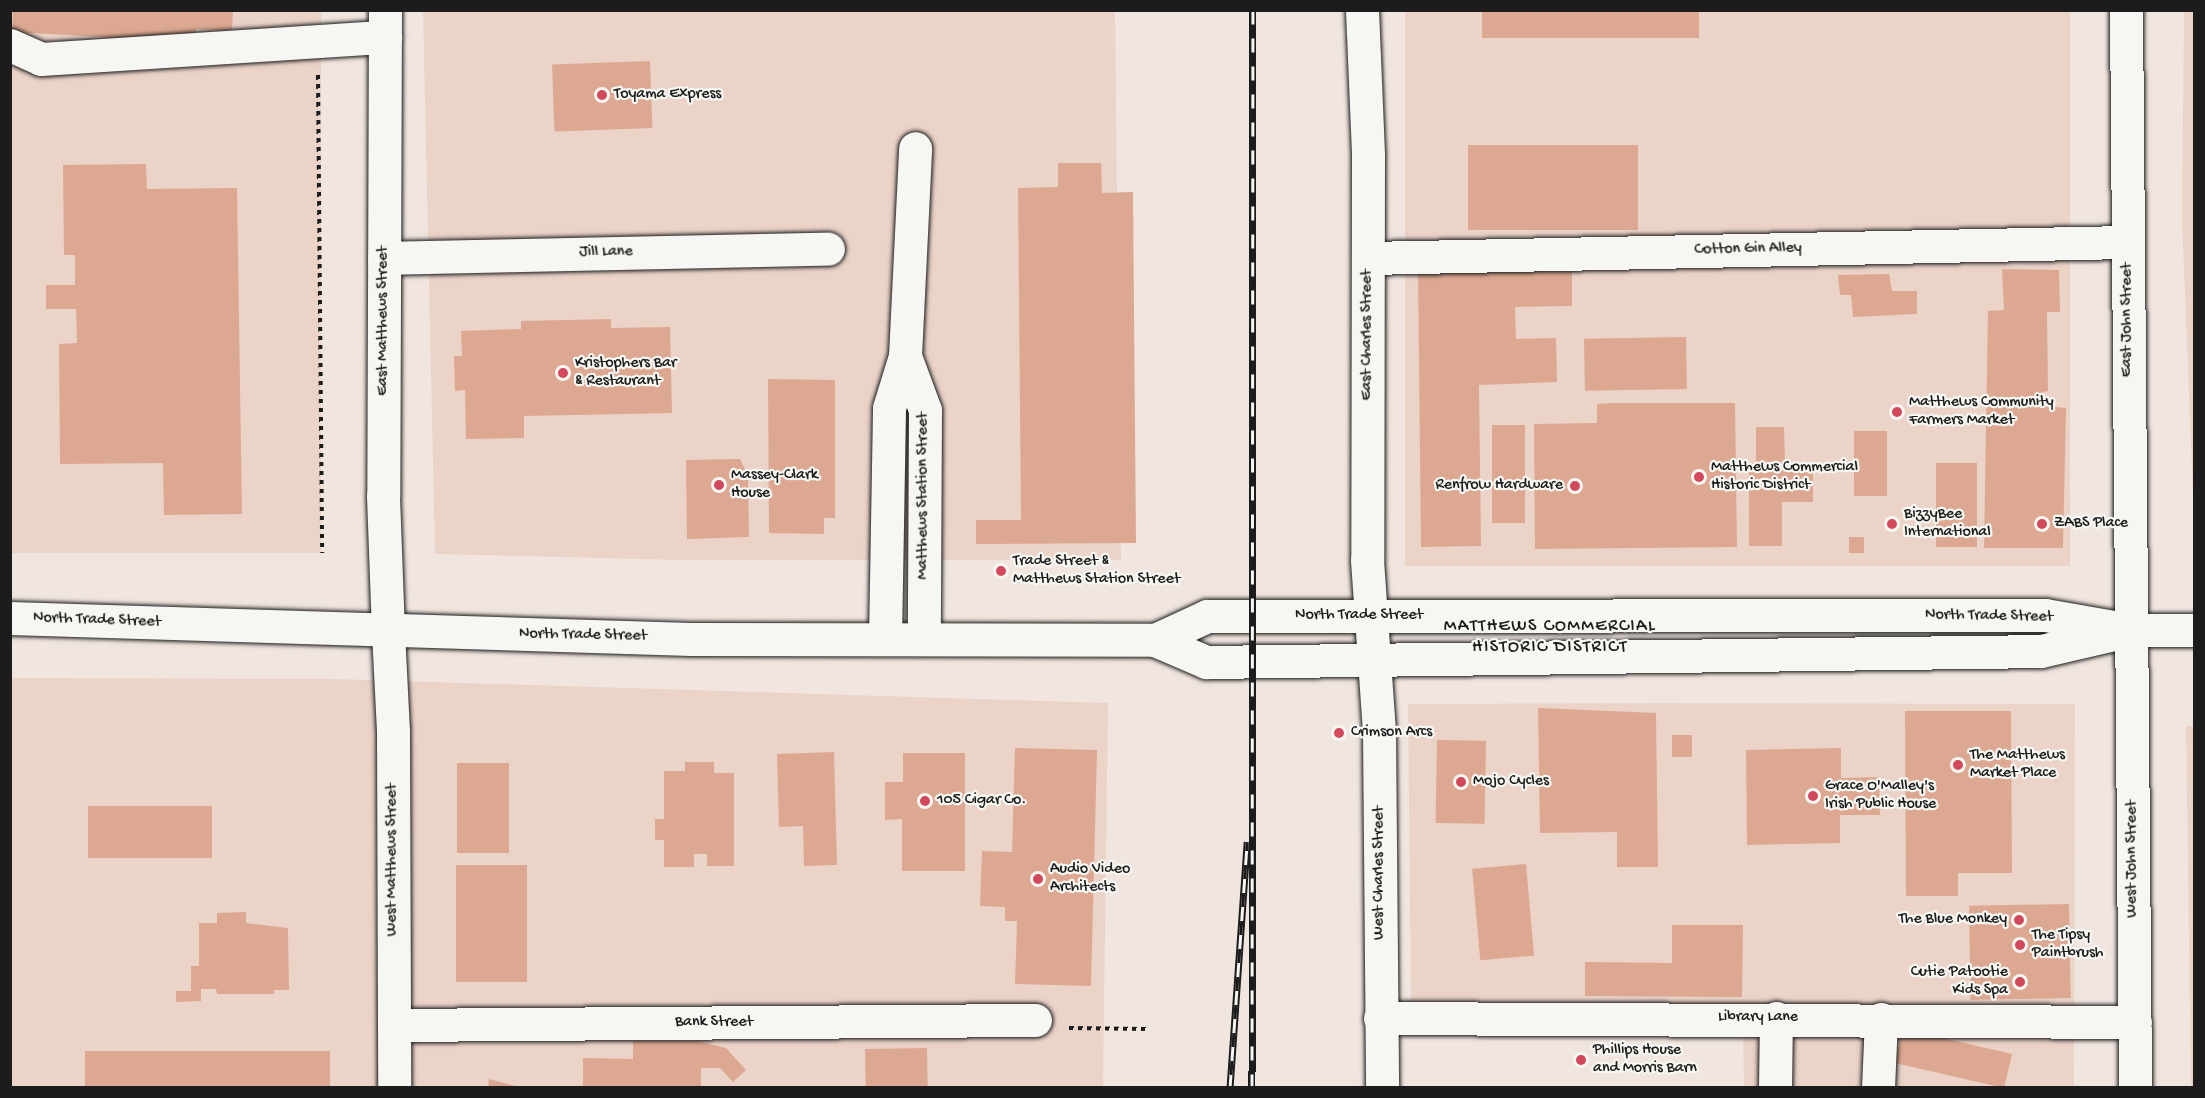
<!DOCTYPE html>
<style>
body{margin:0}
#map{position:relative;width:2205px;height:1098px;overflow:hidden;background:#f1e6df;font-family:"Gochi Hand",sans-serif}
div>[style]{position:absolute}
.built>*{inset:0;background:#ebd3c8;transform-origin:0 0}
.building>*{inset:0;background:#dda891;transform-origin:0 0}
.path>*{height:4px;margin-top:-2px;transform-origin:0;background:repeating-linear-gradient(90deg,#1c1c1c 0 4.5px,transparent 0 9px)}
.roads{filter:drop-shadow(0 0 2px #1c1c1c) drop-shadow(0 0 2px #1c1c1c)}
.minor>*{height:33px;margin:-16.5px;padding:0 16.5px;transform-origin:16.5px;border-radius:16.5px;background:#f6f6f2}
.major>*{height:33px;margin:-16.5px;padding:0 16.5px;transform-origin:16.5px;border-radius:16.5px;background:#f6f6f2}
.rail>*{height:7px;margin-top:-3.5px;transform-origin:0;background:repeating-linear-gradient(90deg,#f6f6f2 0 14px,#1c1c1c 0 28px);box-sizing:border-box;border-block:2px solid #1c1c1c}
.dots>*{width:16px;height:16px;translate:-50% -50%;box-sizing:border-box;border:3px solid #f6f6f2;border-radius:50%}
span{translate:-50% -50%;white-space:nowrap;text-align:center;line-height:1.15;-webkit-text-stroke:4.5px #f6f6f2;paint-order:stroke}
.poi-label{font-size:16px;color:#1c1c1c}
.left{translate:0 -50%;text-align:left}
.right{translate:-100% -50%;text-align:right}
.street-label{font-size:16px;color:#1c1c1c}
.neighbourhood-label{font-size:18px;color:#1c1c1c;letter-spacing:1.5px}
.frame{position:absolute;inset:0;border:12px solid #1c1c1c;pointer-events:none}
</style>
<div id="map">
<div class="built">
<div style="left:11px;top:11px;width:310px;height:542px"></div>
<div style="clip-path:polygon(423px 11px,1115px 11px,1121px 560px,681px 560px,435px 554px)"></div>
<div style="left:1405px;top:11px;width:665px;height:555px"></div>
<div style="clip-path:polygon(2184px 11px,2194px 11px,2194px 521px,2182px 219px)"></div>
<div style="clip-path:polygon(11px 678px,336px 679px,1108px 703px,1103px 1087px,11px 1088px)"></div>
<div style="clip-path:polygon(1659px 703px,2075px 704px,2074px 1087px,1744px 1087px,1743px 1030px,1411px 1007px,1408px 704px)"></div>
<div style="clip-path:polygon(2186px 726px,2194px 726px,2194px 1088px,2191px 1087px)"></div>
</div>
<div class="building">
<div style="clip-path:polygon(13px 10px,233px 10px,232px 31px,196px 29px,195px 42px,12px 32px)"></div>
<div style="left:1482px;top:10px;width:217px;height:28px"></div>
<div style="left:650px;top:61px;width:67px;height:98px;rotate:88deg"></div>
<div style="left:1468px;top:145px;width:170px;height:85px"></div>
<div style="clip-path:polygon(1058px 163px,1101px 163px,1102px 193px,1133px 192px,1136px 543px,976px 544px,976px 520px,1021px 520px,1018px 188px,1058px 187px)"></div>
<div style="clip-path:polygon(146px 164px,147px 189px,237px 188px,242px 514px,164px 515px,163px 463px,60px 464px,59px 344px,77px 343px,76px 309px,46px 309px,46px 285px,75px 285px,75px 255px,64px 255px,63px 165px)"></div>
<div style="clip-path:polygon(1572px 267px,1572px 306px,1515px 307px,1516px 339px,1556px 338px,1557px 382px,1479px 385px,1481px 546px,1421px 547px,1418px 270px)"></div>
<div style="clip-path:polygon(2002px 269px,2059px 270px,2060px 312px,2047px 312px,2048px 391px,2043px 392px,2044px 406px,2066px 408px,2063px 548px,1984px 548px,1988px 311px,2004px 310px)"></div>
<div style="clip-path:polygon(1889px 274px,1892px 291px,1917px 291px,1917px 314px,1853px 317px,1851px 295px,1840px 295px,1838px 275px)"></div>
<div style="clip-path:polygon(611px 319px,611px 328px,670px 327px,672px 413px,524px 416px,524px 438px,466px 439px,465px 390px,455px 391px,454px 356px,462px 356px,461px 331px,521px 329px,521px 321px)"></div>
<div style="left:1686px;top:337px;width:52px;height:102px;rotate:89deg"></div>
<div style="clip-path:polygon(768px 379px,835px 380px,835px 518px,824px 518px,824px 534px,769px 533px)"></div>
<div style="clip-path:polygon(1614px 403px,1735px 403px,1737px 547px,1535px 549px,1534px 424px,1597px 423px,1597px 404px)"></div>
<div style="left:1492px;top:425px;width:33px;height:98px"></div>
<div style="clip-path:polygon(1756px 427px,1784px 427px,1785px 462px,1813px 463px,1813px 502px,1782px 502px,1782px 546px,1749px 546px,1749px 463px,1756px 463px)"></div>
<div style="left:1854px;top:431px;width:33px;height:65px"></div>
<div style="clip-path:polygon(740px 459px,748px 476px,749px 537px,687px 539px,686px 460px)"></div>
<div style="left:1977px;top:463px;width:84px;height:41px;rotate:90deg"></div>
<div style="left:1849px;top:537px;width:15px;height:16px"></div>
<div style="clip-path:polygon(1538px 708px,1656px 713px,1658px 867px,1617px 867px,1617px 832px,1540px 833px)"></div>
<div style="clip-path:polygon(1905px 711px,2011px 711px,2012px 873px,1958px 873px,1958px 896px,1906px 896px)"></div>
<div style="left:1692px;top:735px;width:22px;height:20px;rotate:90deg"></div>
<div style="left:1437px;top:740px;width:49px;height:83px;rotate:1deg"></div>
<div style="clip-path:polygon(1015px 748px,1097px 750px,1091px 986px,1015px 984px,1017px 921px,1005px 921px,1005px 907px,980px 906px,982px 851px,1012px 852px)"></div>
<div style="clip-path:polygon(1841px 748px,1841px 778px,1879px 777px,1880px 815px,1840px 815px,1840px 843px,1747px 845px,1746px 750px)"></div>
<div style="clip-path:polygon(834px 752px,837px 865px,804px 866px,803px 826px,779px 827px,777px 754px)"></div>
<div style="clip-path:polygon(903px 753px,965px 753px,965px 871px,902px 871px,902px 819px,885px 820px,885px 782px,903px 782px)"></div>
<div style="clip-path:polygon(685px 762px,714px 762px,714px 773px,734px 773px,734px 866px,707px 866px,707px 854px,694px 854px,694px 867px,664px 867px,664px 840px,655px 840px,655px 819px,664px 819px,664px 771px,685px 771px)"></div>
<div style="left:457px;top:763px;width:52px;height:90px"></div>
<div style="left:88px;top:806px;width:124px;height:52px"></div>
<div style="left:1526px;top:864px;width:92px;height:54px;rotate:85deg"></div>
<div style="left:527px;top:865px;width:117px;height:71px;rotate:90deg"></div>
<div style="left:2069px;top:904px;width:94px;height:100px;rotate:89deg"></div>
<div style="clip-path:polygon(246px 912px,246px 923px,288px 928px,289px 990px,274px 990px,274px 994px,217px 994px,216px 989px,201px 989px,201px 1001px,176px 1002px,176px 991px,191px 991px,191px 966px,199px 966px,199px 923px,217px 923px,217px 913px)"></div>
<div style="clip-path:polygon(1672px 925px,1743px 925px,1742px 997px,1585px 996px,1585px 962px,1672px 963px)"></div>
<div style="clip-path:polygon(633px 1041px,697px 1041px,726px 1048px,746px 1070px,733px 1082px,720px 1068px,701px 1068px,701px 1088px,583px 1088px,583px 1058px,633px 1059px)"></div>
<div style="left:927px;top:1048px;width:40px;height:62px;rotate:89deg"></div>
<div style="left:85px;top:1051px;width:245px;height:37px"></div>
<div style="left:2012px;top:1054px;width:35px;height:112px;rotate:103deg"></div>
<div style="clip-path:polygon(489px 1079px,519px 1087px,519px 1088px,488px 1088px)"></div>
</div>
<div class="path">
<div style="left:318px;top:75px;width:478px;rotate:89.5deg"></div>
<div style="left:1069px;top:1028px;width:77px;rotate:0.7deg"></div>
</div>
<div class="roads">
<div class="minor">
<div style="left:1362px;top:10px;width:146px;rotate:87.6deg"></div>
<div style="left:1368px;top:156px;width:404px;rotate:90.1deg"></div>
<div style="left:1367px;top:560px;width:171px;rotate:86deg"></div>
<div style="left:1379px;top:731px;width:357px;rotate:89.5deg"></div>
<div style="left:10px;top:45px;width:34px;rotate:24deg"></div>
<div style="left:41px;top:59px;width:345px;rotate:-3.7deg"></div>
<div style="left:384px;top:258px;width:444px;rotate:-1.2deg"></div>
<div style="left:1368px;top:258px;width:760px;rotate:-1.21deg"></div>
<div style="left:905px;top:356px;width:58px;rotate:69.7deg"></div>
<div style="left:925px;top:410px;width:229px;rotate:90.3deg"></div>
<div style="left:388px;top:632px;width:99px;rotate:87.1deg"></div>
<div style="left:393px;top:731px;width:357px;rotate:89.8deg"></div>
<div style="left:885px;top:639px;width:231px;rotate:-89deg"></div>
<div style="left:889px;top:408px;width:54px;rotate:-72.9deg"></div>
<div style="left:905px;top:356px;width:208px;rotate:-87.2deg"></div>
<div style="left:1380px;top:1018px;width:755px;rotate:0.3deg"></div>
<div style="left:394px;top:1025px;width:641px;rotate:-0.45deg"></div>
<div style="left:1775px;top:1088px;width:70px;rotate:-89.2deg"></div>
<div style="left:1878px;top:1088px;width:69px;rotate:-87.5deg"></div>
</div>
<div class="major">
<div style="left:385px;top:10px;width:486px;rotate:90.2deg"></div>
<div style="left:383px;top:496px;width:136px;rotate:87.9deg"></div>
<div style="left:2126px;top:10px;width:1078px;rotate:89.52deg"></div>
<div style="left:10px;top:618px;width:681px;rotate:1.77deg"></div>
<div style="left:691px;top:639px;width:464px;rotate:0.1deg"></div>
<div style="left:1155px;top:640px;width:56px;rotate:23.3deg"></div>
<div style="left:1206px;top:662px;width:835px;rotate:-0.75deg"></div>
<div style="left:2041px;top:651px;width:92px;rotate:-13.1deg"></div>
<div style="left:1155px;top:640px;width:57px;rotate:-24.8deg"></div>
<div style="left:1207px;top:616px;width:838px;rotate:-0.07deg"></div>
<div style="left:2045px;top:615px;width:87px;rotate:9.9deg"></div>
<div style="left:2131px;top:630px;width:63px"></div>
</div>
</div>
<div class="rail">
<div style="left:1230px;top:1088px;width:247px;rotate:-86deg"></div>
<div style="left:1252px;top:1088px;width:1078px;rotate:-89.95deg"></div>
</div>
<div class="dots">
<div style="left:602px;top:95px;background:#d1495b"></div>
<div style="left:563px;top:373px;background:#d1495b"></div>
<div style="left:1897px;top:412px;background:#d1495b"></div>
<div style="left:1699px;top:477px;background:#d1495b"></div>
<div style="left:719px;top:485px;background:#d1495b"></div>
<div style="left:1575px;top:486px;background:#d1495b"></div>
<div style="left:1892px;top:524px;background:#d1495b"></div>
<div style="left:2042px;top:524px;background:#d1495b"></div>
<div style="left:1001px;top:571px;background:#d1495b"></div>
<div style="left:1339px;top:733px;background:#d1495b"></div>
<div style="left:1958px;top:765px;background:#d1495b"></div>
<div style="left:1461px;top:782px;background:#d1495b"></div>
<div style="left:1813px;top:796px;background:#d1495b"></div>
<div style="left:925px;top:801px;background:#d1495b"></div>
<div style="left:1038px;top:879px;background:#d1495b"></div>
<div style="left:2019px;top:920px;background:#d1495b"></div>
<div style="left:2020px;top:945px;background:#d1495b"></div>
<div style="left:2020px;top:982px;background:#d1495b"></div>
<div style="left:1581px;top:1060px;background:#d1495b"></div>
</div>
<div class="poi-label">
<span class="left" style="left:614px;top:95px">Toyama Express</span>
<span class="left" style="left:575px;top:373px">Kristophers Bar<br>&amp; Restaurant</span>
<span class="left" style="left:1909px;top:412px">Matthews Community<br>Farmers Market</span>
<span class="left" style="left:1711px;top:477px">Matthews Commercial<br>Historic District</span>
<span class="left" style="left:731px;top:485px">Massey-Clark<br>House</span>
<span class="right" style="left:1563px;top:486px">Renfrow Hardware</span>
<span class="left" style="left:1904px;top:524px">BizzyBee<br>International</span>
<span class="left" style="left:2054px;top:524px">ZABS Place</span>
<span class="left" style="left:1013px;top:571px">Trade Street &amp;<br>Matthews Station Street</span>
<span class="left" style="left:1351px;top:733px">Crimson Arcs</span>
<span class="left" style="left:1970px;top:765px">The Matthews<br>Market Place</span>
<span class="left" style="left:1473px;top:782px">Mojo Cycles</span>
<span class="left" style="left:1825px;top:796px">Grace O'Malley's<br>Irish Public House</span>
<span class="left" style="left:937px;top:801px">105 Cigar Co.</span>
<span class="left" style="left:1050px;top:879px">Audio Video<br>Architects</span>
<span class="right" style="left:2007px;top:920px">The Blue Monkey</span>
<span class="left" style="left:2032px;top:945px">The Tipsy<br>Paintbrush</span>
<span class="right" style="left:2008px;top:982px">Cutie Patootie<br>Kids Spa</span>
<span class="left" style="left:1593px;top:1060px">Phillips House<br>and Morris Barn</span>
</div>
<div class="street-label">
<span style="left:1748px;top:250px;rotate:-1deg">Cotton Gin Alley</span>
<span style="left:606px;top:253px;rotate:-1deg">Jill Lane</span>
<span style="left:2128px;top:320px;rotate:-90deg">East John Street</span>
<span style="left:384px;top:321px;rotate:-90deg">East Matthews Street</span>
<span style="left:1368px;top:335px;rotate:-90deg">East Charles Street</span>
<span style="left:924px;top:496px;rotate:-90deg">Matthews Station Street</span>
<span style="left:1359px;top:616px">North Trade Street</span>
<span style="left:1989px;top:617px;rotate:1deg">North Trade Street</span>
<span style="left:97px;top:621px;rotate:2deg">North Trade Street</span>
<span style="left:583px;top:636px;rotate:1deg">North Trade Street</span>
<span style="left:2133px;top:859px;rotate:-90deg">West John Street</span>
<span style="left:393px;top:860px;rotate:-90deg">West Matthews Street</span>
<span style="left:1380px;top:873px;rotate:-90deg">West Charles Street</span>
<span style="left:1758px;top:1018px">Library Lane</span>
<span style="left:714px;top:1023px">Bank Street</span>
</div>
<div class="neighbourhood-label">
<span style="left:1550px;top:638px">MATTHEWS COMMERCIAL<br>HISTORIC DISTRICT</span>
</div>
<div class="frame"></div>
</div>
